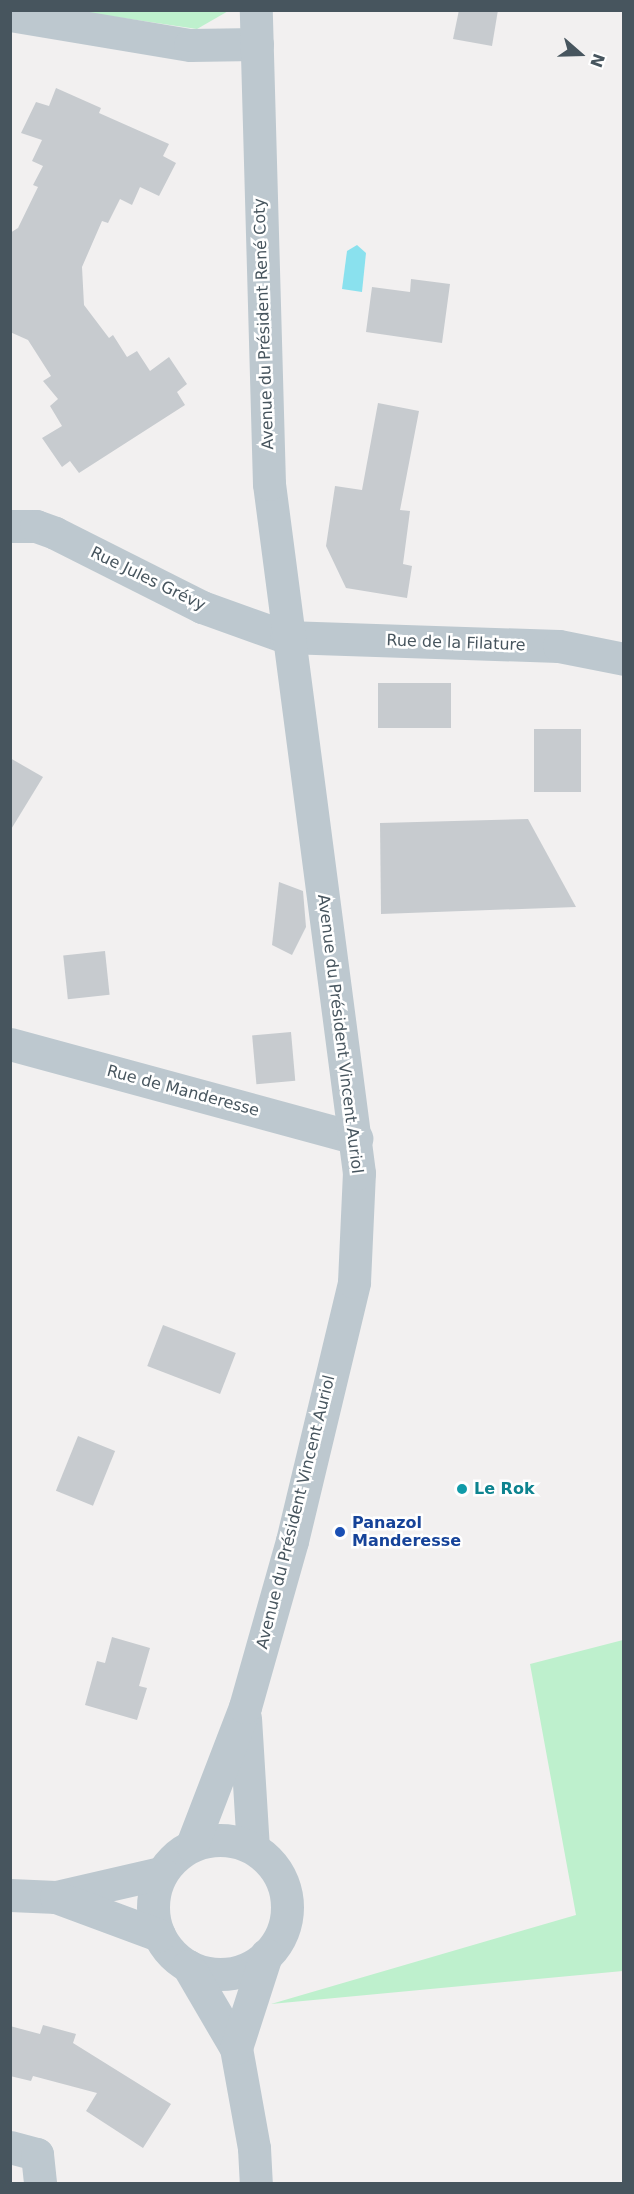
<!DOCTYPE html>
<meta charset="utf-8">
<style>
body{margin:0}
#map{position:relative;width:634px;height:2194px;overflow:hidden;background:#f2f0f0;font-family:"DejaVu Sans",sans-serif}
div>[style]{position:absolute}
.green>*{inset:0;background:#bef0cd}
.water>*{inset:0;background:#8ae1ee}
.building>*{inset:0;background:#c7cbcf;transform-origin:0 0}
.minor>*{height:33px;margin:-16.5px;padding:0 16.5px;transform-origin:16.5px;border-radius:16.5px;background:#bdc8cf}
.minor>.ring{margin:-16.5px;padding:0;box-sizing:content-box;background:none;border:33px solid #bdc8cf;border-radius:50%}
.dots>*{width:16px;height:16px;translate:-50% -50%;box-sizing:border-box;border:3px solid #fff;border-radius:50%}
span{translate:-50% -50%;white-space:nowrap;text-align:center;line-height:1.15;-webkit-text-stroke:5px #fff;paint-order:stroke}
.street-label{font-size:16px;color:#47555e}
.culture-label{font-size:16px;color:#0d838f;font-weight:700}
.left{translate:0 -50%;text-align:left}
.transit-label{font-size:16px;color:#164399;font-weight:700}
.frame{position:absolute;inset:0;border:12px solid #47555e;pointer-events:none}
.north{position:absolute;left:550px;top:24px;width:60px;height:60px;-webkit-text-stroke:4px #fff;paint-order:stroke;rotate:110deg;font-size:16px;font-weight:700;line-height:24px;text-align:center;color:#47555e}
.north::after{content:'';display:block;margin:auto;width:21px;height:27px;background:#47555e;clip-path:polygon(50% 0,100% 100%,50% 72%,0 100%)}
</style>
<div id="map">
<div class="green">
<div style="clip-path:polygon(230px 10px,197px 29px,76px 11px)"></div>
<div style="clip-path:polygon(623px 1640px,623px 1971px,271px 2004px,576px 1915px,530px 1664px)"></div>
</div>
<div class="water">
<div style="clip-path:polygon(357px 245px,366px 253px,362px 292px,342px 289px,347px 251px)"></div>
</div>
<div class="building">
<div style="clip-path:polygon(459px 10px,498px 10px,492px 46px,453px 39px)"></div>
<div style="clip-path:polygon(56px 88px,101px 108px,99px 113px,169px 144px,163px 156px,176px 163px,159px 196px,140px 187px,132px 205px,120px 199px,108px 223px,102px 221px,82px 267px,84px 305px,109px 338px,113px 335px,127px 357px,137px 351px,150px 371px,169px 357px,187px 384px,177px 392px,185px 405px,79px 473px,70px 461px,62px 467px,42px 438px,62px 426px,50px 406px,58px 399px,43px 381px,51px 376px,28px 340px,10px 332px,10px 233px,18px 228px,38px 187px,33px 185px,43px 166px,32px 161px,42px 140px,21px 133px,36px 102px,49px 106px)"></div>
<div style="clip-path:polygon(411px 279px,450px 284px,442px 343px,366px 332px,372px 287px,410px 292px)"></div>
<div style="clip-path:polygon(378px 403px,419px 411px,400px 510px,410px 511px,403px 564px,412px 566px,407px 598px,346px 588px,326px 546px,335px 486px,362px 490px)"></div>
<div style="left:378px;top:683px;width:73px;height:45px"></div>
<div style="left:534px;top:729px;width:47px;height:63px"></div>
<div style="clip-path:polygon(10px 758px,43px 777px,10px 831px)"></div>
<div style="clip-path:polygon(528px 819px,576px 907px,381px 914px,380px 823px)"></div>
<div style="clip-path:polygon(279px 882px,303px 891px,306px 927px,292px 955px,272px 945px)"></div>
<div style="left:105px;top:951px;width:44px;height:42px;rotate:84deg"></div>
<div style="left:291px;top:1032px;width:49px;height:39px;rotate:85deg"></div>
<div style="left:163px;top:1325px;width:78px;height:44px;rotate:21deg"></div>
<div style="left:78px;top:1436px;width:40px;height:59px;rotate:22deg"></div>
<div style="clip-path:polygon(112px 1637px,150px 1648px,139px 1686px,147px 1688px,137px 1720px,85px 1705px,97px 1661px,105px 1663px)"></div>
<div style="clip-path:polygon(43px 2025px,76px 2034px,73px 2043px,171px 2104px,143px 2148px,86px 2111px,97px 2093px,33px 2076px,31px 2081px,10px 2076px,10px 2026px,40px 2034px)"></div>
</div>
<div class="minor">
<div style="left:10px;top:15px;width:182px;rotate:9.5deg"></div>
<div style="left:190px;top:45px;width:67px;rotate:-0.9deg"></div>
<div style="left:10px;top:526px;width:26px"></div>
<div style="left:36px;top:526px;width:20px;rotate:20deg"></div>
<div style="left:55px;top:533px;width:165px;rotate:26.7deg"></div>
<div style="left:202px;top:607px;width:89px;rotate:19.7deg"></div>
<div style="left:286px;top:637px;width:273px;rotate:1.9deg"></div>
<div style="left:559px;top:646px;width:66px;rotate:11.3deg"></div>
<div style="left:10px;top:1044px;width:359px;rotate:15.2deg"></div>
<div style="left:245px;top:1718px;width:130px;rotate:86.5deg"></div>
<div class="ring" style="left:153px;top:1840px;width:101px;height:101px"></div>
<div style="left:192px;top:1845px;width:148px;rotate:-69deg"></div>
<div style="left:245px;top:1707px;width:173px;rotate:-74.2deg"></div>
<div style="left:292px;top:1541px;width:266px;rotate:-76.5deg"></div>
<div style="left:354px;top:1282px;width:109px;rotate:-87.4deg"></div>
<div style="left:359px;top:1173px;width:695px;rotate:-97.44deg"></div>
<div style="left:269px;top:484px;width:474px;rotate:-91.6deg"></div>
<div style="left:10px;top:1895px;width:46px;rotate:2.5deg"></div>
<div style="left:56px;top:1897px;width:108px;rotate:-12.9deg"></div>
<div style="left:56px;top:1897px;width:110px;rotate:20.3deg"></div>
<div style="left:188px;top:1966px;width:95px;rotate:59.7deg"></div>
<div style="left:236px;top:2048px;width:102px;rotate:79.8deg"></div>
<div style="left:254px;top:2148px;width:36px;rotate:87deg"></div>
<div style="left:236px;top:2048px;width:98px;rotate:-72.1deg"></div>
<div style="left:10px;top:2147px;width:28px;rotate:15deg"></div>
<div style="left:37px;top:2154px;width:30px;rotate:84deg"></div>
</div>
<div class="dots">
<div style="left:462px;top:1489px;background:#0f9aa8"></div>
<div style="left:340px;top:1532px;background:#1a4fb4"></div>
</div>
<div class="street-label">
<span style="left:264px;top:324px;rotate:-92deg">Avenue du Président René Coty</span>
<span style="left:148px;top:579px;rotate:26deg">Rue Jules Grévy</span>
<span style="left:456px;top:643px;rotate:2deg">Rue de la Filature</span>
<span style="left:340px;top:1034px;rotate:83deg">Avenue du Président Vincent Auriol</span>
<span style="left:183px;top:1091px;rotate:15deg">Rue de Manderesse</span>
<span style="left:296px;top:1512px;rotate:-76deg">Avenue du Président Vincent Auriol</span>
</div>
<div class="culture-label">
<span class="left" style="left:474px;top:1489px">Le Rok</span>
</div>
<div class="transit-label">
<span class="left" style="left:352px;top:1532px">Panazol<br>Manderesse</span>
</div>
<div class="frame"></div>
<div class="north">N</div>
</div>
